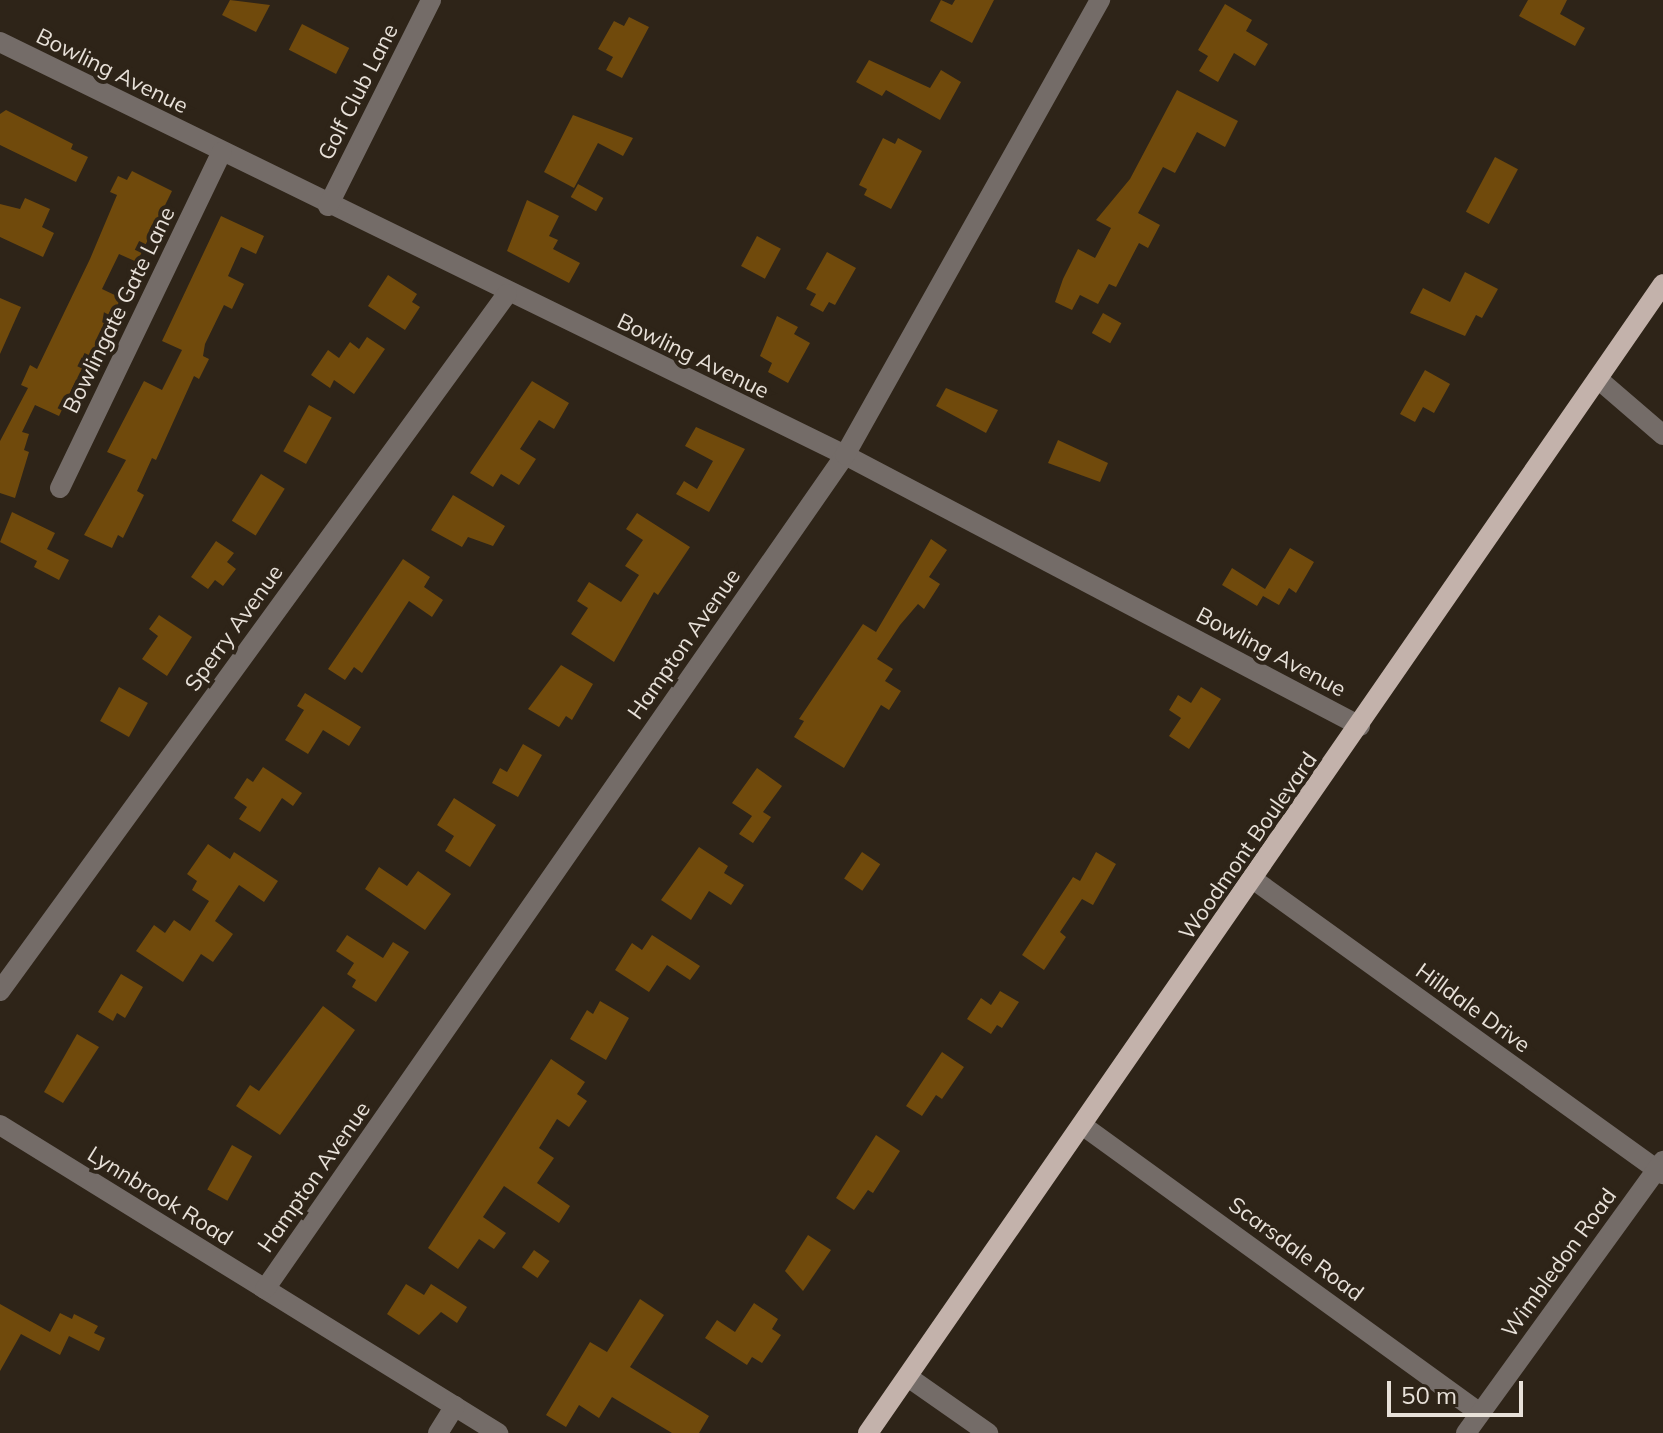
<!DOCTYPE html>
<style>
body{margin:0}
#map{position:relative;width:1663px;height:1433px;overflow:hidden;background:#2e2418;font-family:Mulish,sans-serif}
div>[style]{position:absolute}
.building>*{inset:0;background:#704a0c;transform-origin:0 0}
.minor>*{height:20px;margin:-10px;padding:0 10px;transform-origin:10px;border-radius:10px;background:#746c68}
.major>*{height:20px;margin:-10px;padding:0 10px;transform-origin:10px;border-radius:10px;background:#c3b2ab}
span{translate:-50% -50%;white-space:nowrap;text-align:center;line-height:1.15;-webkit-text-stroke:8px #2e2418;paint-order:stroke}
.street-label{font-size:22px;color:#e8e1d9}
.scale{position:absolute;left:1387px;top:1381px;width:136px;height:36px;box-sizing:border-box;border:4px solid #e8e1d9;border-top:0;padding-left:10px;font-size:24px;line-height:28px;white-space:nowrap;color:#e8e1d9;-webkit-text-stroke:6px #2e2418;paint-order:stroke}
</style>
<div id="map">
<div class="building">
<div style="clip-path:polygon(230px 0,270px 5px,256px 32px,222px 15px)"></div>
<div style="clip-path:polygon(941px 0,952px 5px,955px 0,994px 0,972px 43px,930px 21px)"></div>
<div style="clip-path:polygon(1528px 0,1567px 0,1560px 14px,1585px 28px,1575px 46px,1519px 16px)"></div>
<div style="clip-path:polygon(1225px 4px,1252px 20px,1246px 31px,1268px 44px,1255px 66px,1234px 53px,1218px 82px,1199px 71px,1208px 56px,1198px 50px)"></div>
<div style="clip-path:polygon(629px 17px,649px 27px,622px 78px,606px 70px,613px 57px,598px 49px,614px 21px,624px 26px)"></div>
<div style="left:302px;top:24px;width:53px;height:29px;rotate:27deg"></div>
<div style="clip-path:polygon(869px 60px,930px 88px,941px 70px,961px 82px,940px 120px,886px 90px,882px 96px,856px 82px)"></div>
<div style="clip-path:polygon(1177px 90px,1238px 121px,1225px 147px,1197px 132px,1175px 173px,1163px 167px,1138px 213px,1160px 225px,1148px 248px,1139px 243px,1116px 287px,1109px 284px,1098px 304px,1080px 295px,1072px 310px,1055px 302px,1063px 279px,1078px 249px,1095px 258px,1111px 228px,1096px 220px,1130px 179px)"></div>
<div style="clip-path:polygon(6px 110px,73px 144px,71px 149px,88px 157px,76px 182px,0 145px,0 114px)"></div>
<div style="clip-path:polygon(573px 115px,633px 138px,623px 156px,598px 143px,574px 188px,544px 172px)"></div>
<div style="clip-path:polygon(883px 138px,895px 144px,898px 138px,922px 151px,891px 209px,864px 195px,867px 189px,859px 185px)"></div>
<div style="left:1495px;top:157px;width:26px;height:62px;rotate:28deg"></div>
<div style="clip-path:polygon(132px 171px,172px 191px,137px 262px,119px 254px,102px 289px,121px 298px,81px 383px,76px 380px,59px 416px,35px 405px,22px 432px,29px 434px,24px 450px,29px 452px,15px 498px,0 493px,0 441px,28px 388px,21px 385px,30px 365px,37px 369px,90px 259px,117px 195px,110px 192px,118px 176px,127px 180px)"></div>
<div style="left:578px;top:184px;width:29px;height:15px;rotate:29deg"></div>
<div style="clip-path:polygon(25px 198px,50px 209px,42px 227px,54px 233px,43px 257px,0 237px,0 204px,20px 209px)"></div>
<div style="clip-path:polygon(527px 200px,559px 216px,549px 236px,558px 240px,553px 249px,580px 263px,569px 283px,507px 251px)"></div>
<div style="clip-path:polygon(221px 216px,264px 236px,256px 254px,241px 247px,228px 276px,244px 284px,232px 309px,224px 305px,205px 344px,203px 356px,209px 359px,199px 379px,194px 376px,156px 460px,152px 458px,137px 491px,144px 495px,123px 538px,118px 535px,112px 548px,84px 535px,126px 460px,107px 452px,144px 381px,162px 390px,182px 350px,162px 341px)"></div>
<div style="left:757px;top:236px;width:27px;height:34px;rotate:28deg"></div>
<div style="clip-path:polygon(827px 252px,856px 268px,835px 305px,829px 302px,823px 312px,810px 305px,816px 294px,806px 289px)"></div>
<div style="clip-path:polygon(1465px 272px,1498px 289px,1482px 318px,1476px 315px,1465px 336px,1410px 313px,1423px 288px,1450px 302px)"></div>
<div style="clip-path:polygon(388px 275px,417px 294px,412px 302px,420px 307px,405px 330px,368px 306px)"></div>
<div style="clip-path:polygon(0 298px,21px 307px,0 354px)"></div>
<div style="left:1103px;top:313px;width:21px;height:23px;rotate:29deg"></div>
<div style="clip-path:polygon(777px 316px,798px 327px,794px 334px,810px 343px,788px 383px,768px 372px,772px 363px,760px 356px)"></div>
<div style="clip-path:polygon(367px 337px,385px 349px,354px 394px,334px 380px,330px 388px,311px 375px,328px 350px,339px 358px,350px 342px,359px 349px)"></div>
<div style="clip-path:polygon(1425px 370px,1450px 384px,1434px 413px,1423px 407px,1415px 422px,1400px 414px)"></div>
<div style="clip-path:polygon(532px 381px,569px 403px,554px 429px,539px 420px,520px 449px,536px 459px,519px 485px,501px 474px,493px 487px,470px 473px)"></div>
<div style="clip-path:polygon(946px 388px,998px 410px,986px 433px,936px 406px)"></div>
<div style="left:309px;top:405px;width:26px;height:53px;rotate:29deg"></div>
<div style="clip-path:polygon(696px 427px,745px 449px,709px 512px,676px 494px,684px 481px,697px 489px,713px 461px,685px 446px)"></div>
<div style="clip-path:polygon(1058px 440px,1108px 463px,1100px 482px,1048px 463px)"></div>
<div style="left:261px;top:474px;width:28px;height:55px;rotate:32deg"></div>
<div style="clip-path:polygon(453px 495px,505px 526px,493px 546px,468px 537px,462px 547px,431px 530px)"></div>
<div style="clip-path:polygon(12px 512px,55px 533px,47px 549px,69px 560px,59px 580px,34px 567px,37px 561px,0 542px)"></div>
<div style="clip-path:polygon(637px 513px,690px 547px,658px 595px,654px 592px,614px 662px,571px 634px,588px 608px,577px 601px,589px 582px,621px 602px,639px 575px,625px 566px,643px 540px,626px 529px)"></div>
<div style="clip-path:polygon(931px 539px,947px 550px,929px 577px,940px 584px,924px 609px,918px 604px,900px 625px,877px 659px,893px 669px,885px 681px,901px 691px,889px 710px,881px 705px,844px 768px,794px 737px,804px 721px,799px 719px,863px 624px,876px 632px)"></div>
<div style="clip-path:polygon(216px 541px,234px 553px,227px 562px,236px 569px,223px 586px,215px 580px,208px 589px,191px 577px)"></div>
<div style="clip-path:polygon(1290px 548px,1314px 562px,1296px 593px,1289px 588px,1279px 605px,1263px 596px,1257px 606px,1222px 585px,1232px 568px,1265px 589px)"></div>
<div style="clip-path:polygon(403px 559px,430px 577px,424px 587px,443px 600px,432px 617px,409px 601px,362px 673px,354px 667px,345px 680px,328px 669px)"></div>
<div style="clip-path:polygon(159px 615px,192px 637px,167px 676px,142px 659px,158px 636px,149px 629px)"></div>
<div style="clip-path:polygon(561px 665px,593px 684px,572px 720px,566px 716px,559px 727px,528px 709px)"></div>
<div style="left:119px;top:687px;width:33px;height:39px;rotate:29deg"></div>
<div style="clip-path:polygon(1201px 687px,1221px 699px,1189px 749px,1169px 736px,1181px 718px,1169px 710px,1178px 695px,1191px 703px)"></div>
<div style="clip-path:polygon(305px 693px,361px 727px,349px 746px,323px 730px,308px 754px,285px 740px,304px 710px,297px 706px)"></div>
<div style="clip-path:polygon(523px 744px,542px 755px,518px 797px,492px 783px,500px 768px,507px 772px)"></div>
<div style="clip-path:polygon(263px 767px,302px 793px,293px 806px,282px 798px,260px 832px,239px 819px,247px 807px,234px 798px,247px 778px,253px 782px)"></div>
<div style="clip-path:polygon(757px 768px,782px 786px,763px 812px,771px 817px,753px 843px,739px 834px,752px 816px,732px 803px)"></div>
<div style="clip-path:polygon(454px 798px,496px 825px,470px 867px,445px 851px,454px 836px,437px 825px)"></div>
<div style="clip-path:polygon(208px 844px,230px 859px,234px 852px,278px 881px,264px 902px,239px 885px,215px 921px,233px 934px,213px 962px,201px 954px,183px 982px,136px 951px,154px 925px,165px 933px,174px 920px,190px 931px,209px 901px,192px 890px,197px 881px,187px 874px)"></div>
<div style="clip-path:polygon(699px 847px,728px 866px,724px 873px,744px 885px,731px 905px,709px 891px,691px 920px,661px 900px)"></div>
<div style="left:862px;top:852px;width:22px;height:32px;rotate:34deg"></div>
<div style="clip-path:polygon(1096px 852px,1116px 864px,1093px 905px,1082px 899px,1060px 932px,1066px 937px,1044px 970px,1022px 955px,1073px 877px,1080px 881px)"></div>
<div style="clip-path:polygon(379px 867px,407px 886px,418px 871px,451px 894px,425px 930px,365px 889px)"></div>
<div style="clip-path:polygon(347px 935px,383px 958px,393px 942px,409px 952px,376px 1002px,352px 987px,356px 980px,347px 974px,354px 963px,336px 951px)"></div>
<div style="clip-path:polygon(652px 935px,700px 966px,690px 980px,667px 965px,649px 992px,615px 970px,632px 943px,642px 950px)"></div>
<div style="clip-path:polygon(121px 974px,143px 987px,125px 1018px,117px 1013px,113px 1021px,98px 1012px)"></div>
<div style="clip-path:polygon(1000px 991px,1019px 1002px,1002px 1028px,997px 1025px,991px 1034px,967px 1019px,981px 998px,991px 1005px)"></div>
<div style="clip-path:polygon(600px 1001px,629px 1018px,606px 1060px,570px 1039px,587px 1010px,593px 1014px)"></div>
<div style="clip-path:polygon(323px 1006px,355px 1030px,280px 1135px,236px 1106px,250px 1085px,259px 1091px)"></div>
<div style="clip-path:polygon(77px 1034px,99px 1047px,63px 1103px,44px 1092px)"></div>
<div style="clip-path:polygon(942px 1052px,964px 1067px,942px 1099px,936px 1095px,922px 1116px,906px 1106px)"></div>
<div style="clip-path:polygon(551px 1059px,585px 1082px,577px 1094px,587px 1101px,569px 1127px,557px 1119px,539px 1148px,554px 1158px,537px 1183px,570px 1206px,559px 1223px,504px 1186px,483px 1217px,506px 1233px,494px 1249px,479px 1239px,458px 1269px,428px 1248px)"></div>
<div style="clip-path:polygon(876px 1135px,900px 1151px,873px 1193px,868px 1190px,854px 1210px,836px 1198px)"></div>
<div style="left:232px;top:1145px;width:23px;height:51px;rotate:29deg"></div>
<div style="clip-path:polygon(808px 1235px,831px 1250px,803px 1291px,785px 1271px)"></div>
<div style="left:534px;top:1250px;width:19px;height:21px;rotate:35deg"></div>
<div style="clip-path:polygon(406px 1284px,424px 1295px,431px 1284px,467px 1307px,457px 1323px,441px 1312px,419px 1335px,387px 1314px)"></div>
<div style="clip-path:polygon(640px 1299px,664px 1315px,630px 1367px,709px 1416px,699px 1433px,672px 1433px,612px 1397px,599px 1418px,579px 1405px,566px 1427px,546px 1415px,590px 1342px,607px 1352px)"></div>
<div style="clip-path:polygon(754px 1303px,778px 1319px,772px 1329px,781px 1335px,762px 1363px,752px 1357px,747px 1365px,705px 1338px,717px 1320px,735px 1332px)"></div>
<div style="clip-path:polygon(0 1304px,50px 1332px,60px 1313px,72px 1319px,74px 1314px,98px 1326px,94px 1333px,105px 1338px,99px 1351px,69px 1336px,60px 1355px,21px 1334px,0 1371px)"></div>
</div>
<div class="minor">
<div style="left:0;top:42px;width:941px;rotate:26.05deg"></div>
<div style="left:845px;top:455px;width:582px;rotate:27.75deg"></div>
<div style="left:328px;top:206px;width:230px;rotate:-63.4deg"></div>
<div style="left:1598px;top:379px;width:86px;rotate:40.7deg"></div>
<div style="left:60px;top:488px;width:373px;rotate:-64.3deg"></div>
<div style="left:1254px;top:880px;width:504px;rotate:35.71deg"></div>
<div style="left:0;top:991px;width:862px;rotate:-53.97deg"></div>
<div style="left:0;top:1125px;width:586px;rotate:31.74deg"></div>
<div style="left:1082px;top:1125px;width:491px;rotate:35.9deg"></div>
<div style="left:265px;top:1289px;width:1016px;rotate:-55.18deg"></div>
<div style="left:845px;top:455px;width:522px;rotate:-60.73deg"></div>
<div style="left:908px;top:1377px;width:98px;rotate:35deg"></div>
<div style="left:438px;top:1433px;width:32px;rotate:-58deg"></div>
<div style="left:1466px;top:1433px;width:336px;rotate:-54.1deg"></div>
</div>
<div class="major">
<div style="left:868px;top:1433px;width:1397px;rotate:-55.32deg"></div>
</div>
<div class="street-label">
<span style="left:112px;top:71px;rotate:26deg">Bowling Avenue</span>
<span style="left:358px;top:92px;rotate:-63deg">Golf Club Lane</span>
<span style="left:119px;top:310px;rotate:-64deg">Bowlingate Gate Lane</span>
<span style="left:693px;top:356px;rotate:26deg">Bowling Avenue</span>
<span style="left:234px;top:628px;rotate:-54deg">Sperry Avenue</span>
<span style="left:684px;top:644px;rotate:-55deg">Hampton Avenue</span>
<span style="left:1271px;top:652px;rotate:28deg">Bowling Avenue</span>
<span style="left:1248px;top:846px;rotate:-55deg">Woodmont Boulevard</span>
<span style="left:1473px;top:1008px;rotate:36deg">Hilldale Drive</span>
<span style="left:314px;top:1177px;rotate:-55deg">Hampton Avenue</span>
<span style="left:160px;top:1196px;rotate:32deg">Lynnbrook Road</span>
<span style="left:1296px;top:1249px;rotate:36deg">Scarsdale Road</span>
<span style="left:1559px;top:1263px;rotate:-54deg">Wimbledon Road</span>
</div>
<div class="scale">50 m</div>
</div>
